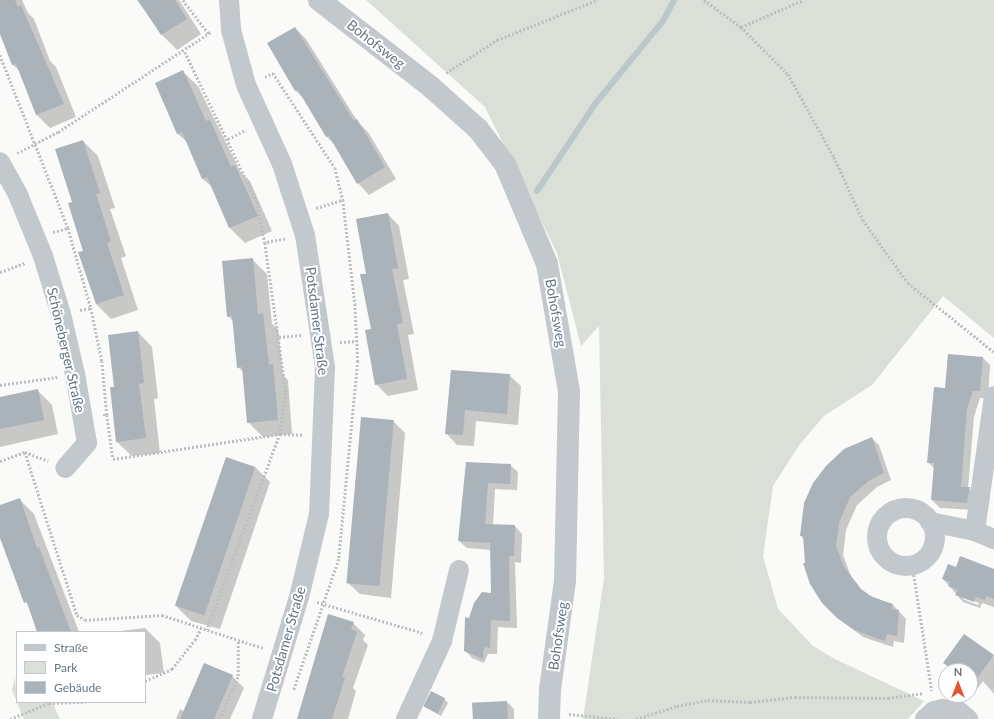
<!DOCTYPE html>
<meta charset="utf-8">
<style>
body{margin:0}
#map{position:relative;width:994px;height:719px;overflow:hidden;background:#fafaf8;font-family:Lato,sans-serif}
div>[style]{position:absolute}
.green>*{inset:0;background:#dadfd7}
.shadow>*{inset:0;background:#0003}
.stream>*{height:6px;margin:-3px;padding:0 3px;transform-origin:3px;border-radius:3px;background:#bbc7cb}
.building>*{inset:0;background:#aab3b9;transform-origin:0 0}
.path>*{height:2.5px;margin-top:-1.25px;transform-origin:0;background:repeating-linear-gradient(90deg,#bbbfc2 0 2px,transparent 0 4px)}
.minor>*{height:20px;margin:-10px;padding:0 10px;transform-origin:10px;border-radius:10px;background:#c3c8cc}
.minor>.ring{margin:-10px;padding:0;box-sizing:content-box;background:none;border:20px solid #c3c8cc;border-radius:50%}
.tertiary>*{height:22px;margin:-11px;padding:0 11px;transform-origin:11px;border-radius:11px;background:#c3c8cc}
span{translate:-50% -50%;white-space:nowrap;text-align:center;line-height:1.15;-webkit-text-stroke:4px #fff;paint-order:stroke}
.street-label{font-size:14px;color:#657683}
.legend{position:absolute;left:16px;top:631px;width:130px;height:72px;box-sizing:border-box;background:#fff;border:1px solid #c1c8cd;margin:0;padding:5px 7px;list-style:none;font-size:12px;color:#657683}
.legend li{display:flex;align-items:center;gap:8px;height:20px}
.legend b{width:20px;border:1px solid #c1c8cd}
.north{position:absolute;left:938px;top:663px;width:40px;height:40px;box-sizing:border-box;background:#fff;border:1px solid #c1c8cd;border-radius:50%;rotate:0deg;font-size:11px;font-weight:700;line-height:16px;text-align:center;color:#657683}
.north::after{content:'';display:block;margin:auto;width:14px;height:18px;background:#e4572e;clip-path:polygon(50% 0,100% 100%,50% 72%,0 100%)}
</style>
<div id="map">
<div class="green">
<div style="clip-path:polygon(366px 0,994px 0,994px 338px,943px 296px,872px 385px,824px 416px,800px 444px,773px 486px,763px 556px,778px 609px,813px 646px,835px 659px,924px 701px,908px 719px,583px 719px,604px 578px,599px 326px,581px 346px,557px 253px,485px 107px)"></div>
<div style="clip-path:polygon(15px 677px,17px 702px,52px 702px,60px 719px,24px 719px,12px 690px)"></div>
</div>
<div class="shadow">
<div style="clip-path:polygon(0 0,22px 0,28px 13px,34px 19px,50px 61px,56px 67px,76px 117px,50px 128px,37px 115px,20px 71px,13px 65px,0 34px)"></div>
<div style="clip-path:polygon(137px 0,179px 0,201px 34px,177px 50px,162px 35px)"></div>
<div style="clip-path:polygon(295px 28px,306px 39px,358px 122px,368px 132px,396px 179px,369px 195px,358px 183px,336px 146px,327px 137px,305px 100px,296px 91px)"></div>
<div style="clip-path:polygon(183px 72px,198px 86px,240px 171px,250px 181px,272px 231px,245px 243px,230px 228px,213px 188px,203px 179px,188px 143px,178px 134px)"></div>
<div style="clip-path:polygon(83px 141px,98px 156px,115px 208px,110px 209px,126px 256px,121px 258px,138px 310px,111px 319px,96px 304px,73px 203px)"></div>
<div style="clip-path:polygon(388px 214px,399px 226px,409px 279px,403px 280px,414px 334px,408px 335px,418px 390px,388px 396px,376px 384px,372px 330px)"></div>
<div style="clip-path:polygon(252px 259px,267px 274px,272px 324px,278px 329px,283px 375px,288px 380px,292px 434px,263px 437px,248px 422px,244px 373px,238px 367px,234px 322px,228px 316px)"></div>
<div style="clip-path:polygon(138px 332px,152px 347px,158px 398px,154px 399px,160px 453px,132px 456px,117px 442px,115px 388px)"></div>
<div style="clip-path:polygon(983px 358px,990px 365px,988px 398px,980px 398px,974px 417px,968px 488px,977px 496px,975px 510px,940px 508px,932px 500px,934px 468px,928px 462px,946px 389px)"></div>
<div style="clip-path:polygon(451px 371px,509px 375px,521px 386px,518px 425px,476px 421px,474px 446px,457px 445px,446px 433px)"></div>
<div style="clip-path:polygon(37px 390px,52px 405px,58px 434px,0 447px,0 398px)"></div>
<div style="clip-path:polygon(393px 421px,405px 433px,391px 598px,360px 594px,348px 583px)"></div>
<div style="clip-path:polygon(872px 438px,879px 445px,891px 480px,877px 487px,857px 505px,846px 530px,843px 555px,851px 576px,864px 593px,893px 605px,906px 619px,904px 643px,894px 641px,893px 647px,863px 637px,837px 617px,806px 564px,804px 539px,801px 536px)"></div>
<div style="clip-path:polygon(467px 463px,510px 465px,518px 472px,517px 490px,495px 489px,493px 525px,515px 526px,522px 534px,521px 563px,515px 562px,517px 628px,498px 627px,497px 654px,488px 654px,484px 663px,472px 658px,465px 650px,470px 619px,492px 594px,491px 550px,467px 548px,459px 541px)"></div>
<div style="clip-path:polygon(255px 467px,270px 482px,220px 629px,191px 621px,176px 606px)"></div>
<div style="clip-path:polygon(19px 499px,34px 514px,79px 632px,38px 632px,0 534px,0 506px)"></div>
<div style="clip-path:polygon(evenodd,956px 568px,994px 570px,994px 607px,982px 603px,980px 608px,963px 602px,957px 595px,943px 579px,956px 568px,963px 597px,979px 603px,978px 605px,963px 599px,963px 597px)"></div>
<div style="clip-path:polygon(353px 623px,365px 635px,363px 640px,368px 645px,353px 688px,356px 691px,348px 719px,298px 719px)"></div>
<div style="clip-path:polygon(145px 628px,160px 643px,164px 673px,145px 675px,145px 632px,112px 632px)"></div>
<div style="clip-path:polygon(964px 635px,994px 657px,994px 694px,983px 681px,978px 688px,970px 683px,970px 671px,953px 671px,945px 663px)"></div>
<div style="clip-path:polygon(232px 676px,244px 688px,230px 719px,176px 719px,180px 709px,184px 711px)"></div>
<div style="clip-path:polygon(444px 699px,448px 703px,441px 716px,425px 707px)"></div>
<div style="clip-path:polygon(507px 702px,514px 709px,514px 719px,473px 719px)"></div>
</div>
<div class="stream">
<div style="left:537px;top:191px;width:105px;rotate:-56.3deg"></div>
<div style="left:595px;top:104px;width:107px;rotate:-50.7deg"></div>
<div style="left:663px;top:21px;width:24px;rotate:-62deg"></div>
</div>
<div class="building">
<div style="clip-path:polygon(0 0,15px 0,18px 7px,21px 5px,64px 104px,36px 115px,16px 64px,12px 65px,0 34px)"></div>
<div style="clip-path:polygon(138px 0,175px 0,187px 19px,161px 35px)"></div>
<div style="clip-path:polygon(295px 27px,354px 121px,357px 119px,385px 167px,357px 184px,329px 136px,326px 137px,298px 90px,295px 91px,267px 43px)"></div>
<div style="clip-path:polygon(183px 70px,206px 121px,210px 120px,231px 167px,235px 165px,258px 216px,229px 228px,207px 177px,202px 179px,182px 132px,177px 134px,155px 83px)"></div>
<div style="clip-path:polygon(83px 140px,100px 193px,96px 194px,111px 241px,107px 243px,124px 295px,96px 304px,78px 252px,83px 251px,68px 203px,72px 202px,55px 149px)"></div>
<div style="clip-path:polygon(388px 213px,398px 268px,392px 269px,403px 323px,397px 324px,407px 379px,375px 385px,365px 330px,371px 329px,360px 274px,366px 274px,356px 219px)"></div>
<div style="clip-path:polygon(253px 258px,258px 314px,263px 313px,269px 365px,273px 364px,278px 420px,247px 423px,242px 367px,237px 368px,232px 316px,227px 317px,222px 261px)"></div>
<div style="clip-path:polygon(138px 331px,144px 383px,139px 384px,146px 438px,116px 442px,110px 387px,114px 387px,108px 335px)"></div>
<div style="clip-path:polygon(948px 354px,983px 357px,980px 391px,973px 391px,967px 409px,961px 487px,970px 487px,967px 503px,931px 500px,934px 463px,927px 463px,934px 387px,945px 388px)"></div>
<div style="clip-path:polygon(451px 370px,510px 374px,507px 414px,465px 410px,463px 435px,445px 434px)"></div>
<div style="clip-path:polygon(38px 389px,44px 420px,0 429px,0 397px)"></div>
<div style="left:361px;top:417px;width:33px;height:167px;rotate:5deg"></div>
<div style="clip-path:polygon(872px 437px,884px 473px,870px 480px,850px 497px,839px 523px,836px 546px,844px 567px,861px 589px,872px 597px,893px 604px,892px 609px,899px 610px,897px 636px,887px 634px,885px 641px,854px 630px,837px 618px,822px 603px,810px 584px,803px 563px,805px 563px,803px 536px,800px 536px,804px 503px,813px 483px,826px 466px,844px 449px)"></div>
<div style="left:226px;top:457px;width:31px;height:157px;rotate:19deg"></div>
<div style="clip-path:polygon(466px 462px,511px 464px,510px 484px,488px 483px,485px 524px,515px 525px,514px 556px,509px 556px,510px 621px,491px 620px,490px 648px,484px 647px,483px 659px,464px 651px,465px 617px,469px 618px,474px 603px,482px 592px,491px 593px,490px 543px,458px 541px)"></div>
<div style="clip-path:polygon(20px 498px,37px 548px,39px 547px,71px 632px,37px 632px,27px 602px,24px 603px,0 538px,0 505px)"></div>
<div style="clip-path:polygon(960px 556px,994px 569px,994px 599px,986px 596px,985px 600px,976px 597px,974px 602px,955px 595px,958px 590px,948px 586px,950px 582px,942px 579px,948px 564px,956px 567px)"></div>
<div style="clip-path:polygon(328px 614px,354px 622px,351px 629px,357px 632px,342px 677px,345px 678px,332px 719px,297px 719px)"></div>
<div style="clip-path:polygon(964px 634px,994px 655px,978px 677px,973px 671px,955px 671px,943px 663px)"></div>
<div style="clip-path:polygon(204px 663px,233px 675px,214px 719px,180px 719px)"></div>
<div style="left:431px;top:691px;width:16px;height:17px;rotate:27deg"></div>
<div style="left:507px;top:701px;width:18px;height:35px;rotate:87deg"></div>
</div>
<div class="path">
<div style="left:183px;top:0;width:43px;rotate:52.6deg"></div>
<div style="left:704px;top:0;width:46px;rotate:36.1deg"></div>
<div style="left:741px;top:27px;width:66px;rotate:45deg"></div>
<div style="left:788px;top:74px;width:95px;rotate:61deg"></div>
<div style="left:834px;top:157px;width:69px;rotate:65.3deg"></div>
<div style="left:863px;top:220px;width:77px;rotate:54.5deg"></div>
<div style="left:908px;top:283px;width:110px;rotate:38.7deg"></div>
<div style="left:741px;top:27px;width:68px;rotate:-23.5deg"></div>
<div style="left:185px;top:52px;width:166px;rotate:64.4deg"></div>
<div style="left:257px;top:202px;width:42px;rotate:79deg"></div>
<div style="left:0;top:55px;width:186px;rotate:68.5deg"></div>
<div style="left:68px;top:228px;width:83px;rotate:74deg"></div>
<div style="left:91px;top:308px;width:54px;rotate:78.3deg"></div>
<div style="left:102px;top:361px;width:54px;rotate:84.7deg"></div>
<div style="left:446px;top:73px;width:61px;rotate:-32.9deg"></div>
<div style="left:497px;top:40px;width:108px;rotate:-21.8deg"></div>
<div style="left:265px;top:77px;width:9px;rotate:-27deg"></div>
<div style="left:273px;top:73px;width:113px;rotate:56.9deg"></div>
<div style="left:335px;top:168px;width:33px;rotate:76deg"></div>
<div style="left:343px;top:200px;width:105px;rotate:83.4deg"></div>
<div style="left:355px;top:304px;width:57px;rotate:87deg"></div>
<div style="left:358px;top:361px;width:199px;rotate:95.5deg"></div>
<div style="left:339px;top:559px;width:139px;rotate:109deg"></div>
<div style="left:228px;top:139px;width:20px;rotate:-27deg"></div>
<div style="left:17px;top:153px;width:46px;rotate:-27.1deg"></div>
<div style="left:58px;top:132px;width:183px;rotate:-33.2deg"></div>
<div style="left:316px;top:208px;width:28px;rotate:-17deg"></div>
<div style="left:53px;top:232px;width:16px;rotate:-15deg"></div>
<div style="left:285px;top:239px;width:20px;rotate:169deg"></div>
<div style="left:265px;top:243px;width:151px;rotate:82deg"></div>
<div style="left:286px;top:393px;width:41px;rotate:98.3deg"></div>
<div style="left:280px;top:434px;width:24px;rotate:2deg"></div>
<div style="left:0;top:272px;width:27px;rotate:-20deg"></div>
<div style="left:80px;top:310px;width:11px;rotate:-10deg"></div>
<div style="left:279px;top:337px;width:22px;rotate:-5deg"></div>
<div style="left:340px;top:342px;width:17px;rotate:-3deg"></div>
<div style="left:0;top:385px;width:58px;rotate:-8deg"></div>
<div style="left:103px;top:415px;width:4px"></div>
<div style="left:107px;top:415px;width:44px;rotate:82.2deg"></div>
<div style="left:113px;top:459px;width:169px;rotate:-8.5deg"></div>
<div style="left:280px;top:434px;width:209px;rotate:110.4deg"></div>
<div style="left:25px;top:452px;width:171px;rotate:72.3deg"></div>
<div style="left:77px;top:615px;width:9px;rotate:32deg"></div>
<div style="left:85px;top:620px;width:77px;rotate:-3.7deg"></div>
<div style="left:162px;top:615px;width:106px;rotate:18.1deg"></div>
<div style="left:0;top:461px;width:27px;rotate:-20deg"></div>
<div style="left:25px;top:452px;width:25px;rotate:21deg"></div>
<div style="left:910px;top:566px;width:10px;rotate:66deg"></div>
<div style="left:914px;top:575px;width:117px;rotate:81.2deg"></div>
<div style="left:317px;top:602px;width:110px;rotate:16.3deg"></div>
<div style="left:145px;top:681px;width:30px;rotate:-24deg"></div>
<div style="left:172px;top:669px;width:37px;rotate:-52deg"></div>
<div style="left:195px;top:640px;width:13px;rotate:-63deg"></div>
<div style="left:569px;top:714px;width:49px;rotate:5.8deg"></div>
<div style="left:10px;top:719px;width:42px;rotate:-22.3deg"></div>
<div style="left:49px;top:703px;width:37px;rotate:-2deg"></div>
<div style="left:219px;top:719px;width:47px;rotate:-66.2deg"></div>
<div style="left:238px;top:676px;width:36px;rotate:-90deg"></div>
<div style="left:636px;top:719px;width:43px;rotate:-17.6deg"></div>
<div style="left:677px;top:706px;width:32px;rotate:-11deg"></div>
<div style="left:708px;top:700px;width:42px;rotate:2.7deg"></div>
<div style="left:750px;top:702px;width:45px;rotate:-6.3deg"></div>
<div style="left:795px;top:697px;width:93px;rotate:0.6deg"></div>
<div style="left:888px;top:698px;width:36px;rotate:-8deg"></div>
</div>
<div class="minor">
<div style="left:229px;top:0;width:30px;rotate:86deg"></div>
<div style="left:231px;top:30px;width:57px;rotate:74.7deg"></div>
<div style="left:246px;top:85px;width:87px;rotate:65.5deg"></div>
<div style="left:282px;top:164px;width:75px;rotate:72.1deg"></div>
<div style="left:305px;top:235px;width:134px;rotate:81.4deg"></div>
<div style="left:325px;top:367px;width:147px;rotate:92.3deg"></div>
<div style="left:319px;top:514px;width:85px;rotate:103.5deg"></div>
<div style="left:299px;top:597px;width:127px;rotate:106.9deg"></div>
<div style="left:0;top:162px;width:38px;rotate:61deg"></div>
<div style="left:18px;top:195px;width:66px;rotate:67.7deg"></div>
<div style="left:43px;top:256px;width:61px;rotate:72.8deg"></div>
<div style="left:61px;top:314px;width:62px;rotate:76.9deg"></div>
<div style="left:75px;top:374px;width:70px;rotate:80.1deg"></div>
<div style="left:87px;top:443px;width:33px;rotate:131deg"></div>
<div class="ring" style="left:877px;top:508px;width:38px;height:38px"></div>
<div style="left:930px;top:522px;width:46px;rotate:11.3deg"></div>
<div style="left:975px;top:531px;width:21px;rotate:23deg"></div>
<div style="left:975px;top:531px;width:136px;rotate:-82deg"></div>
<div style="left:406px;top:719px;width:86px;rotate:-65.2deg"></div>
<div style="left:442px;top:641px;width:73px;rotate:-76.5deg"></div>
<div style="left:925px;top:719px;width:12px;rotate:-42deg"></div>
<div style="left:934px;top:711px;width:9px;rotate:-13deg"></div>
<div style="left:943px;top:709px;width:17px;rotate:10deg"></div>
<div style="left:960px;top:712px;width:11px;rotate:41deg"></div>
</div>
<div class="tertiary">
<div style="left:319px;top:0;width:142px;rotate:37.8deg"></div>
<div style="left:431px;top:87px;width:63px;rotate:41.8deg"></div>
<div style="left:478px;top:129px;width:44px;rotate:52.4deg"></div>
<div style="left:505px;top:164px;width:108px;rotate:67.2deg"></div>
<div style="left:547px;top:264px;width:129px;rotate:80.2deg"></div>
<div style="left:569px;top:391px;width:190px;rotate:91.2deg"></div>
<div style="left:565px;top:581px;width:109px;rotate:97.9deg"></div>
<div style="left:550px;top:689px;width:30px;rotate:92deg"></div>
</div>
<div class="street-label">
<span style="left:376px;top:44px;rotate:38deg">Bohofsweg</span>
<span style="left:556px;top:313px;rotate:80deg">Bohofsweg</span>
<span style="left:317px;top:321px;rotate:83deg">Potsdamer Straße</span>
<span style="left:66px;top:350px;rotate:77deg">Schöneberger Straße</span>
<span style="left:558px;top:636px;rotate:-82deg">Bohofsweg</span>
<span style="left:286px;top:639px;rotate:-74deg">Potsdamer Straße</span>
</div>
<ul class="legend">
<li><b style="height:5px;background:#c3c8cc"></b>Straße</li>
<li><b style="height:11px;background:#dadfd7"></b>Park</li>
<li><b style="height:11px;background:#aab3b9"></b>Gebäude</li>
</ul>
<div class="north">N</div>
</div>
